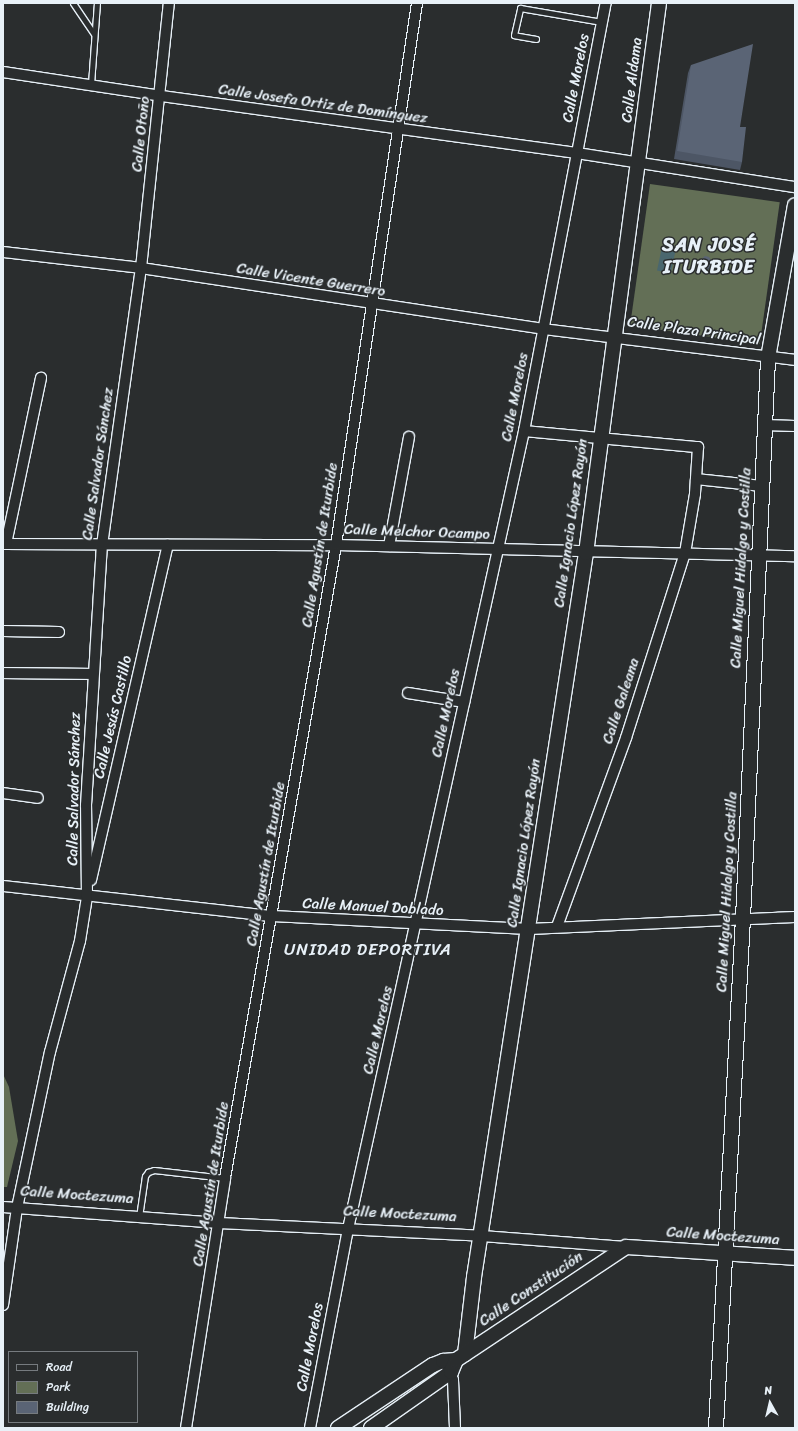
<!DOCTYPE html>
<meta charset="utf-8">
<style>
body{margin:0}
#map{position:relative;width:798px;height:1431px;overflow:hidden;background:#2a2d2e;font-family:Sriracha,sans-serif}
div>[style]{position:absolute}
.green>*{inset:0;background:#636f56;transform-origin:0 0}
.water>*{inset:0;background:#4a676e;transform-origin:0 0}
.roads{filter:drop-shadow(1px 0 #e8f1f8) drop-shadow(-1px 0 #e8f1f8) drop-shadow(0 1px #e8f1f8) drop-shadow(0 -1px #e8f1f8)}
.lane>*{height:5px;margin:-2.5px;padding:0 2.5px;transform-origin:2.5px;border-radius:2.5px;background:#2a2d2e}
.street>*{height:10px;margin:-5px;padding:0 5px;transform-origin:5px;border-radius:5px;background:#2a2d2e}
.secondary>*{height:14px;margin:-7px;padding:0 7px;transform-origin:7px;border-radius:7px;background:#2a2d2e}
.wall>*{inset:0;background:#4d5665}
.shaded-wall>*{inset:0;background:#3f4652}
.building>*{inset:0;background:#5a6475}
span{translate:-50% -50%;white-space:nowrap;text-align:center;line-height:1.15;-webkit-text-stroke:3px #2a2d2e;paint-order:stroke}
.street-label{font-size:15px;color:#e8f1f8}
.quarter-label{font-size:17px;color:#e8f1f8;letter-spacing:1px}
.district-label{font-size:19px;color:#e8f1f8;font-weight:700;letter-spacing:1px}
.frame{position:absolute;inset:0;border:4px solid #e8f1f8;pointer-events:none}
.legend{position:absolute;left:8px;top:1351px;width:130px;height:72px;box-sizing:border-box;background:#2a2d2e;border:1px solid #767b7f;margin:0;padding:5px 7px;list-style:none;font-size:12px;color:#e8f1f8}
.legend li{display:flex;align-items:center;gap:8px;height:20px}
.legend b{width:20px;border:1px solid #767b7f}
.north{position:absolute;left:750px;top:1383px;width:40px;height:40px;-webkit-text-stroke:3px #2a2d2e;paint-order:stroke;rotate:352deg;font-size:11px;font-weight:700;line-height:16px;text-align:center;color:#e8f1f8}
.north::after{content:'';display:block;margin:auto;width:14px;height:18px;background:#e8f1f8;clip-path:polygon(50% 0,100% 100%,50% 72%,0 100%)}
</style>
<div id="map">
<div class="green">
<div style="left:650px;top:184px;width:131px;height:143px;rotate:8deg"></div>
<div style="clip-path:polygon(3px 1074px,9px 1087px,18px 1141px,7px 1187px,3px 1187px)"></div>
</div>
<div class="water">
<div style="left:662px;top:247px;width:14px;height:24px;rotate:12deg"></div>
</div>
<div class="roads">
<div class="lane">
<div style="left:73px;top:3px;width:37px;rotate:56deg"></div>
<div style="left:536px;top:39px;width:22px;rotate:-170deg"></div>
<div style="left:514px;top:35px;width:28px;rotate:-77deg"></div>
<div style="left:520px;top:8px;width:83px;rotate:9.7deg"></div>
<div style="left:91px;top:84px;width:81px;rotate:-85.8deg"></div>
<div style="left:139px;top:1217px;width:41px;rotate:-81.7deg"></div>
<div style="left:145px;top:1176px;width:5px;rotate:-53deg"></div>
<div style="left:148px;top:1172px;width:6px;rotate:-18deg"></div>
<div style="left:154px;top:1170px;width:71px;rotate:6.4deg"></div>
</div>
<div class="street">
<div style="left:3px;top:72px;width:160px;rotate:8.6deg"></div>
<div style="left:161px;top:96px;width:420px;rotate:7.8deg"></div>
<div style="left:577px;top:153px;width:221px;rotate:8.9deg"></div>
<div style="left:3px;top:252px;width:139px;rotate:6.6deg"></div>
<div style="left:141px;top:268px;width:407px;rotate:8.6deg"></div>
<div style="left:543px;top:329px;width:254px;rotate:7deg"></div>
<div style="left:764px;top:425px;width:31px;rotate:2deg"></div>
<div style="left:524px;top:431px;width:175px;rotate:5.3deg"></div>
<div style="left:698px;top:447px;width:47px;rotate:93.7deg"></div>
<div style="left:695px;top:494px;width:60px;rotate:99.6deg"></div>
<div style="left:685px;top:553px;width:194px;rotate:107.7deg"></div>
<div style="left:626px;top:738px;width:201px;rotate:110.1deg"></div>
<div style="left:696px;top:479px;width:66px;rotate:6.1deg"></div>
<div style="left:3px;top:544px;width:333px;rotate:0.2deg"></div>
<div style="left:336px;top:545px;width:459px;rotate:1.4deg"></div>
<div style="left:6px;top:544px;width:170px;rotate:-78.1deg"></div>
<div style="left:389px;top:546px;width:111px;rotate:-79.6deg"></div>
<div style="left:3px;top:631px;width:56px;rotate:1deg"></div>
<div style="left:3px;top:673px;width:89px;rotate:0.6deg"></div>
<div style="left:408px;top:693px;width:57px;rotate:9.1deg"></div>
<div style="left:3px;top:793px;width:35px;rotate:8deg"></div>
<div style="left:91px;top:880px;width:344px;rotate:-77.1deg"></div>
<div style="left:3px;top:886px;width:271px;rotate:6.4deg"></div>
<div style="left:272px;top:916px;width:257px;rotate:2.9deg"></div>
<div style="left:529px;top:929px;width:266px;rotate:-2.6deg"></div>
<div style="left:3px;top:1207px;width:217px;rotate:4.2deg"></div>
<div style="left:219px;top:1223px;width:263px;rotate:2.8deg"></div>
<div style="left:482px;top:1236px;width:144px;rotate:4.4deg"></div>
<div style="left:3px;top:1305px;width:98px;rotate:-81.8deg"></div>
<div style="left:17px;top:1208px;width:159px;rotate:-78.1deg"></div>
<div style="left:50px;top:1052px;width:115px;rotate:-74.9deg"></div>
<div style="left:80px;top:941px;width:45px;rotate:-81deg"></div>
<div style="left:87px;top:897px;width:92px;rotate:-90.6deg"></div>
<div style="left:86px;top:805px;width:260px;rotate:-86.5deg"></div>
<div style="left:102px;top:545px;width:280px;rotate:-82deg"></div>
<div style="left:141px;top:268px;width:266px;rotate:-84deg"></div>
<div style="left:447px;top:1367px;width:14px;rotate:65deg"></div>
<div style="left:453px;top:1380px;width:48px;rotate:87.6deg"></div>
<div style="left:186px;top:1428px;width:253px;rotate:-81.1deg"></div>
<div style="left:225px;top:1178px;width:643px;rotate:-80.05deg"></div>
<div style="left:336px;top:545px;width:548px;rotate:-81.5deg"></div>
<div style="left:310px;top:1428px;width:203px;rotate:-79.2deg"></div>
<div style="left:348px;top:1229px;width:817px;rotate:-77.56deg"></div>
<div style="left:524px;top:431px;width:436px;rotate:-79.2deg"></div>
</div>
<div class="secondary">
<div style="left:465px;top:1354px;width:78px;rotate:-83.3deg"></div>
<div style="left:474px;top:1277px;width:733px;rotate:-81.21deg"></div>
<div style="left:586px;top:553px;width:555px;rotate:-82.44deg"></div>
<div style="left:338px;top:1428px;width:114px;rotate:-33.6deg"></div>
<div style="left:433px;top:1365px;width:11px;rotate:-22deg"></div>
<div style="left:443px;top:1361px;width:13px;rotate:-4deg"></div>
<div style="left:371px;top:1428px;width:98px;rotate:-35deg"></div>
<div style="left:451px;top:1372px;width:13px;rotate:-67deg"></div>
<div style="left:456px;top:1360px;width:204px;rotate:-33.6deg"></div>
<div style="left:626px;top:1247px;width:169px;rotate:3.7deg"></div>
<div style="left:716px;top:1428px;width:511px;rotate:-86.97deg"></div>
<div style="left:743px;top:918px;width:561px;rotate:-87.44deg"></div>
<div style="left:768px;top:358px;width:155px;rotate:-80deg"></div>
</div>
</div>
<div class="wall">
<div style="clip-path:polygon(691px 65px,740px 127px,742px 162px,740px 170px,674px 159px,688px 73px)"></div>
<div style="clip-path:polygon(699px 261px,711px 264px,708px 270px,704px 271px,699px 267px,698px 263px)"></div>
</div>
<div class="shaded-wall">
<div style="clip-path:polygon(712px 262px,708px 270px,704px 271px,705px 269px)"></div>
</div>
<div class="building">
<div style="clip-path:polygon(753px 44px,740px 127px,746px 127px,742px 162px,677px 151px,691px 65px)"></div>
<div style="clip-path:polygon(705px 256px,709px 257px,712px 262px,709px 268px,705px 269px,699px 265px,699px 261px)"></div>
</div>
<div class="street-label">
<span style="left:576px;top:78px;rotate:-79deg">Calle Morelos</span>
<span style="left:632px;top:80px;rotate:-83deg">Calle Aldama</span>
<span style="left:323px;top:104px;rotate:8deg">Calle Josefa Ortiz de Domínguez</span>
<span style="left:141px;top:134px;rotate:-84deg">Calle Otoño</span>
<span style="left:311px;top:280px;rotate:9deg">Calle Vicente Guerrero</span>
<span style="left:694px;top:331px;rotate:8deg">Calle Plaza Principal</span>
<span style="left:515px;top:397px;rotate:-79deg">Calle Morelos</span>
<span style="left:98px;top:464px;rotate:-82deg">Calle Salvador Sánchez</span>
<span style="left:571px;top:523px;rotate:-82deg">Calle Ignacio López Rayón</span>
<span style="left:417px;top:532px;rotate:2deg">Calle Melchor Ocampo</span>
<span style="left:320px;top:545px;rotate:-81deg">Calle Agustín de Iturbide</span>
<span style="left:741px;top:568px;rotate:-87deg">Calle Miguel Hidalgo y Costilla</span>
<span style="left:621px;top:701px;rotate:-72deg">Calle Galeana</span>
<span style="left:446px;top:713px;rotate:-78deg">Calle Morelos</span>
<span style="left:113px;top:717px;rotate:-77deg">Calle Jesús Castillo</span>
<span style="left:74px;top:789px;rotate:-89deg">Calle Salvador Sánchez</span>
<span style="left:524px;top:843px;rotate:-82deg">Calle Ignacio López Rayón</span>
<span style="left:266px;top:864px;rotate:-80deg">Calle Agustín de Iturbide</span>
<span style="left:727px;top:892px;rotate:-87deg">Calle Miguel Hidalgo y Costilla</span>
<span style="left:373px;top:907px;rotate:3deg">Calle Manuel Doblado</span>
<span style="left:378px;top:1030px;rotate:-77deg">Calle Morelos</span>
<span style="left:211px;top:1184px;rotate:-81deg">Calle Agustín de Iturbide</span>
<span style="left:77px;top:1195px;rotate:4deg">Calle Moctezuma</span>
<span style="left:400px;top:1214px;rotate:3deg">Calle Moctezuma</span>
<span style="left:723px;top:1236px;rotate:4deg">Calle Moctezuma</span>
<span style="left:531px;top:1289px;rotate:-34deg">Calle Constitución</span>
<span style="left:310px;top:1347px;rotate:-79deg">Calle Morelos</span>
</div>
<div class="quarter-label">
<span style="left:368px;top:950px">UNIDAD DEPORTIVA</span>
</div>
<div class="district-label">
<span style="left:709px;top:256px">SAN JOSÉ<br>ITURBIDE</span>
</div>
<div class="frame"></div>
<ul class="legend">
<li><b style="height:5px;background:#2a2d2e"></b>Road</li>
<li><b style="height:11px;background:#636f56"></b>Park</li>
<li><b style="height:11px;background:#5a6475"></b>Building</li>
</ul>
<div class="north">N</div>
</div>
